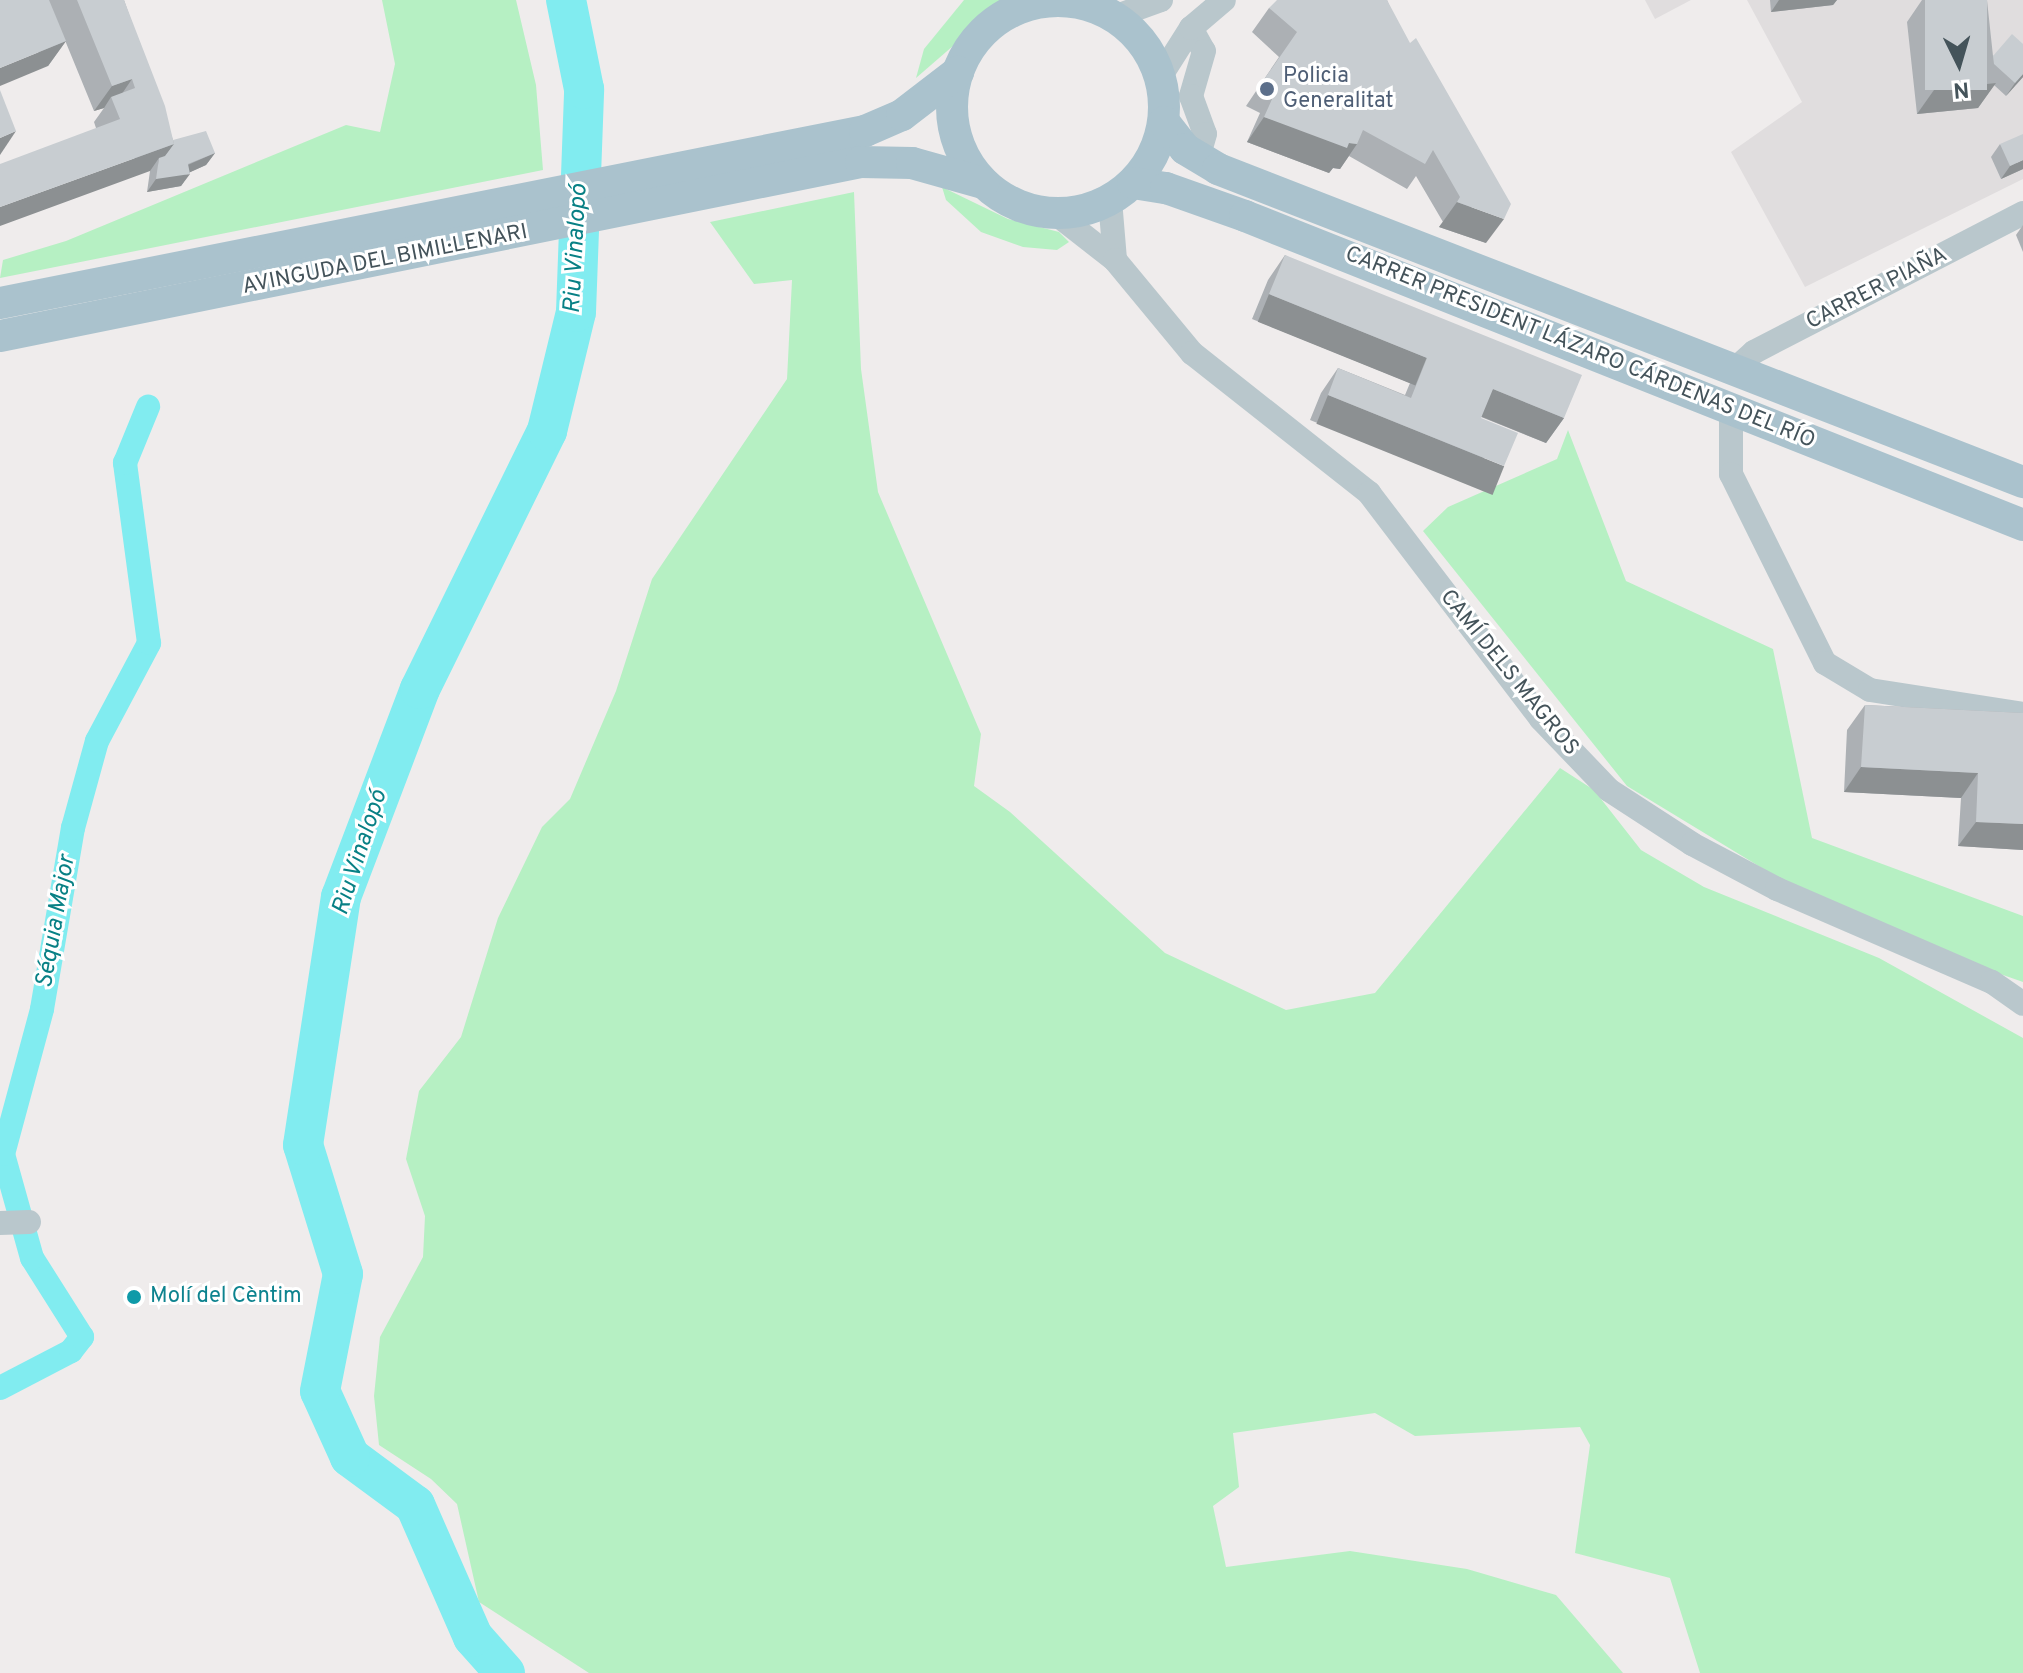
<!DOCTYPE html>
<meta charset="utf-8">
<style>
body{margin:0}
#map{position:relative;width:2023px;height:1673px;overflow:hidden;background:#efecec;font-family:Overpass,sans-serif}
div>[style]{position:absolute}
.education>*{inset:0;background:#e0ddde}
.green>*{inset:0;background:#b6f0c3}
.canal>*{height:24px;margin:-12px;padding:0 12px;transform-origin:12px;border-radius:12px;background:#81ecf0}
.river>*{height:40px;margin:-20px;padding:0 20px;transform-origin:20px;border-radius:20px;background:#81ecf0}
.minor>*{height:24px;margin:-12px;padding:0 12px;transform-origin:12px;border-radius:12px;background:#b9c7cc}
.major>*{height:32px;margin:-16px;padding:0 16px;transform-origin:16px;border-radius:16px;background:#aac2cd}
.major>.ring{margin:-16px;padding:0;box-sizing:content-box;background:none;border:32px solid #aac2cd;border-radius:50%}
.wall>*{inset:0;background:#acb0b4}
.shaded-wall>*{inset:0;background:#8c9092;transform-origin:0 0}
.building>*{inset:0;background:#c8cdd1;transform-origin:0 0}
.dots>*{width:22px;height:22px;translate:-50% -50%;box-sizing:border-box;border:4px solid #fff;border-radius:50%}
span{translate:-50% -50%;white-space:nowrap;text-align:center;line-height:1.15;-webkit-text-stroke:6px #fff;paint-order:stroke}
.service-label{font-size:22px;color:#4e5e75}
.left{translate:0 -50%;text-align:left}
.street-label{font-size:22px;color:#44535a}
.culture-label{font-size:22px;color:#0d838f}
.water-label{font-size:24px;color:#088085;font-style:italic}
.north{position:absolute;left:1919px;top:24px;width:80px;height:80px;-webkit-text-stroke:6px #fff;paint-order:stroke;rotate:175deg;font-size:22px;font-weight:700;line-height:32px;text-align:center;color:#44535a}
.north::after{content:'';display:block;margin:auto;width:28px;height:36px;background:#44535a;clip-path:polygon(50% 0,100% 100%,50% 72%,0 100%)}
</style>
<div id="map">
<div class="education">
<div style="clip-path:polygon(1645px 0,1691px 0,1655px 19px)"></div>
<div style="clip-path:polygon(1747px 0,2023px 0,2023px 179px,1805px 287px,1731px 152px,1802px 102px)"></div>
</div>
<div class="green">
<div style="clip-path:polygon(382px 0,516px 0,536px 85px,543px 170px,0 278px,3px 260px,66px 241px,346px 125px,380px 132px,395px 64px)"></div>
<div style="clip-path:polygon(964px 0,1006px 0,916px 78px,924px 49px)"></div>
<div style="clip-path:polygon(942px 187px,1008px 219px,1059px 232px,1069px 242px,1057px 250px,1023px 247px,981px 232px,946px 200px)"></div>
<div style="clip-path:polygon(854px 192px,861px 369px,878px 492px,981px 734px,974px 786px,1010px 812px,1165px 953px,1286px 1010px,1375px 993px,1560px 768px,1594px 790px,1641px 850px,1704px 887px,1879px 958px,2023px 1038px,2023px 1673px,1700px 1673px,1670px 1578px,1575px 1553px,1590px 1445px,1580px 1427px,1415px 1436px,1375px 1413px,1233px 1433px,1239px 1487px,1213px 1506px,1226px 1567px,1350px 1551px,1467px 1569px,1556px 1595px,1623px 1673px,589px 1673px,479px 1602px,457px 1504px,431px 1479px,379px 1445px,374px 1396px,380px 1337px,423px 1257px,425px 1216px,406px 1159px,419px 1091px,461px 1037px,498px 918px,542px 827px,570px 799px,616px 691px,652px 579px,787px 379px,792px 280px,754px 284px,710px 222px)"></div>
<div style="clip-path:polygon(1568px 430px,1626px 581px,1773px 649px,1812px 838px,2023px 916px,2023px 982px,1849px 921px,1627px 786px,1423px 531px,1448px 507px,1557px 459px)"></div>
</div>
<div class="canal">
<div style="left:0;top:1388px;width:80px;rotate:-27.5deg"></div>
<div style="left:71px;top:1351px;width:18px;rotate:-52deg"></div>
<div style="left:82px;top:1337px;width:93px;rotate:-122.3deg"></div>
<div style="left:32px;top:1258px;width:108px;rotate:-105.6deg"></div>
<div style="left:3px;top:1154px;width:150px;rotate:-74.9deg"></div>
<div style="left:42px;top:1009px;width:184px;rotate:-80.3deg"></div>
<div style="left:73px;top:828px;width:90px;rotate:-74.6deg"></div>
<div style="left:97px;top:741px;width:111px;rotate:-62deg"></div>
<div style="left:149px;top:643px;width:182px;rotate:-97.6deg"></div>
<div style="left:125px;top:463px;width:61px;rotate:-67.7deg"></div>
</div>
<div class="river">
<div style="left:505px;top:1673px;width:48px;rotate:-131.6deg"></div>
<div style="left:473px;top:1637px;width:144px;rotate:-113.7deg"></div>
<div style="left:415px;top:1505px;width:81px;rotate:-143.6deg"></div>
<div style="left:350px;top:1457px;width:72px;rotate:-114.4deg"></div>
<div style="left:320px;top:1391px;width:119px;rotate:-78.9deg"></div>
<div style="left:343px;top:1274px;width:135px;rotate:-107.2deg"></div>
<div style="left:303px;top:1145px;width:251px;rotate:-81.3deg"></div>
<div style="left:341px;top:897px;width:222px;rotate:-69.2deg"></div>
<div style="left:420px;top:689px;width:288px;rotate:-63.8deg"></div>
<div style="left:547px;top:431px;width:122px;rotate:-76.3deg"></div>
<div style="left:576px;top:312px;width:223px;rotate:-87.9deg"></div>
<div style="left:584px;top:89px;width:91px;rotate:-101.4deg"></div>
</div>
<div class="minor">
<div style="left:1114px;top:17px;width:50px;rotate:-19.9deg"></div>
<div style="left:1191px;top:28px;width:26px;rotate:61deg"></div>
<div style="left:1204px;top:51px;width:47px;rotate:106.1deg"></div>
<div style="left:1191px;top:96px;width:40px;rotate:69.8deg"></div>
<div style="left:1205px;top:134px;width:25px;rotate:106deg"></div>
<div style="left:1160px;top:77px;width:58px;rotate:-57.7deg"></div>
<div style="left:1191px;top:28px;width:43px;rotate:-40.3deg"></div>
<div style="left:1110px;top:200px;width:60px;rotate:85.2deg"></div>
<div style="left:1055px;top:213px;width:76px;rotate:38.1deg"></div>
<div style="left:1115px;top:260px;width:121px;rotate:50.4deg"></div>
<div style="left:1192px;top:353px;width:226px;rotate:38.3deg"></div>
<div style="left:1369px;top:493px;width:284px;rotate:52.7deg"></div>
<div style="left:1541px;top:719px;width:98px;rotate:46.2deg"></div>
<div style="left:1609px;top:790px;width:99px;rotate:33deg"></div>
<div style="left:1692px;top:844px;width:96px;rotate:27.9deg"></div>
<div style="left:1777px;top:889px;width:234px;rotate:23.4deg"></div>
<div style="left:1992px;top:982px;width:38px;rotate:35deg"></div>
<div style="left:1734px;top:370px;width:27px;rotate:-42deg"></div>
<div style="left:1754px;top:352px;width:303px;rotate:-27.3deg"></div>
<div style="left:1731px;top:408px;width:66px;rotate:90deg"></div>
<div style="left:1731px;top:474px;width:211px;rotate:63.6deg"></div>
<div style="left:1825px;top:663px;width:52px;rotate:31deg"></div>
<div style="left:1870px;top:690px;width:155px;rotate:8.9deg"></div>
<div style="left:0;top:1223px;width:29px;rotate:-2deg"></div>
</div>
<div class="major">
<div class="ring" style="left:952px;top:1px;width:180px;height:180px"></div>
<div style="left:1164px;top:122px;width:34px;rotate:52deg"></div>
<div style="left:1185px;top:149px;width:39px;rotate:31deg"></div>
<div style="left:1218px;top:169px;width:864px;rotate:21.25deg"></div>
<div style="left:1133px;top:183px;width:33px;rotate:9deg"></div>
<div style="left:1166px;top:188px;width:84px;rotate:19.5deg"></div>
<div style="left:1245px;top:216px;width:837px;rotate:21.66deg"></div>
<div style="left:0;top:303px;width:882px;rotate:-11.25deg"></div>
<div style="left:865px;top:131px;width:40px;rotate:-23.4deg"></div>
<div style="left:902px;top:115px;width:71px;rotate:-37.5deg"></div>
<div style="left:0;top:336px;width:878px;rotate:-11.43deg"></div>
<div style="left:861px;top:162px;width:51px;rotate:1.1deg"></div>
<div style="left:912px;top:163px;width:74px;rotate:15.7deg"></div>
</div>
<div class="wall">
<div style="clip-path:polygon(0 0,124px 0,173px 140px,215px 153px,206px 165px,190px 172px,181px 186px,147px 192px,150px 171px,96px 128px,94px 122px,104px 108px,94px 111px,62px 33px,66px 41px,48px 66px)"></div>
<div style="clip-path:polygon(1387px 0,1486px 243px,1439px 227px,1443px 222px,1416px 176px,1407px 189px,1349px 156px,1340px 169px,1333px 168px,1329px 173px,1247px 142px,1260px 113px,1246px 106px,1279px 57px,1252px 32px,1269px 8px)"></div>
<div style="clip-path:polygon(1770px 0,1837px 0,1833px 5px,1771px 12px)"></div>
<div style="clip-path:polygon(1922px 0,1987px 0,1993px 56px,2023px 44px,2023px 77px,2006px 96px,1994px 85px,1978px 108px,1917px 114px,1907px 22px)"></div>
<div style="clip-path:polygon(2000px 144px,2023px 169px,2001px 179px,1991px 157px)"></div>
<div style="clip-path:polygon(2023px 225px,2023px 252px,2016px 235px)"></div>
<div style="clip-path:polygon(1285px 255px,1564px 418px,1546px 443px,1481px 417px,1486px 491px,1310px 420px,1321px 393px,1338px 368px,1405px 395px,1410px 383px,1252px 319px,1268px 280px)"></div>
<div style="clip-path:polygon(1865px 705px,2023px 713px,2023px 850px,1958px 846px,1961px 798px,1844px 792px,1847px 730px)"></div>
</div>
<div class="shaded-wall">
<div style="clip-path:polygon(1779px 0,1837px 0,1833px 5px,1771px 12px)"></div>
<div style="clip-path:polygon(66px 41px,48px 66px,0 86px,0 68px)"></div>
<div style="clip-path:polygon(2023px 74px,2023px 77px,2006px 96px,2015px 83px)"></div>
<div style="clip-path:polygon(132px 79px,115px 104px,111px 97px,104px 108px,94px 111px,112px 86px)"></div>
<div style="clip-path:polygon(1996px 83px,1978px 108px,1917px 114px,1934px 90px)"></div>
<div style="clip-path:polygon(1264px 117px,1349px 143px,1357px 144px,1340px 169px,1333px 168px,1329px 173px,1247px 142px)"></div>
<div style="clip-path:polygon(16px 131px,0 155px,0 138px)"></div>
<div style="clip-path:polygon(174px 144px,158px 167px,159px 158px,150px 171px,0 226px,0 207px)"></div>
<div style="clip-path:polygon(215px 153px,206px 165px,184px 175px,190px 174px,181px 186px,147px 192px,156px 179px)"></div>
<div style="clip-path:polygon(2023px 160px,2023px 169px,2001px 179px,2010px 166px)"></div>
<div style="clip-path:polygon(1457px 202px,1504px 219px,1486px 243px,1439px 227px)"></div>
<div style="left:1269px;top:294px;width:170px;height:30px;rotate:22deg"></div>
<div style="clip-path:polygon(1493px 389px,1564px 418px,1546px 443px,1475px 414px)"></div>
<div style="left:1328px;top:395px;width:190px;height:31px;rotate:22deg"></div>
<div style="clip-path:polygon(1861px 767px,1978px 773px,1961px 798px,1844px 792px)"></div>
<div style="clip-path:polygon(1976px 822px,2023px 824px,2023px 850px,1958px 846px)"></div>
</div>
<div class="building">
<div style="clip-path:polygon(0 0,49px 0,66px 41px,0 68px)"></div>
<div style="clip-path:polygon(77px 0,124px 0,165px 106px,174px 144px,0 207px,0 164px,120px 119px,111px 97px,135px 88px,132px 79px,112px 86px)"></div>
<div style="clip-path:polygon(1277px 0,1387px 0,1410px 43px,1416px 38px,1511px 204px,1504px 219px,1457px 202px,1460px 197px,1433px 150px,1425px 164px,1363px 130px,1357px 144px,1349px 143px,1347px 148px,1264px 117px,1277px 88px,1263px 81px,1297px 32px,1269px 8px)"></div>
<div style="left:1925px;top:0;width:62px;height:90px"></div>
<div style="clip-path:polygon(2012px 34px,2023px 44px,2023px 74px,2015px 83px,1994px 64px,1993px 56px)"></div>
<div style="clip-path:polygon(0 90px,16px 131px,0 138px)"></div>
<div style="clip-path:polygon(206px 131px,215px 153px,188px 164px,190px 174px,156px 179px,159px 158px,165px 156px,174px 144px,173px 140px)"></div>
<div style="clip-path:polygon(2023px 134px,2023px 160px,2010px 166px,2000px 144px)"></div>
<div style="clip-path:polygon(1285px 255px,1582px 375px,1564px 418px,1493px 389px,1481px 418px,1518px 433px,1504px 466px,1328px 395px,1338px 368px,1411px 398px,1427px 358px,1269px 294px)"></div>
<div style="clip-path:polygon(1865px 705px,2023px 713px,2023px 824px,1976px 822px,1978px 773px,1861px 767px)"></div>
</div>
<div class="dots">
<div style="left:1267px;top:89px;background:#5c6f8a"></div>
<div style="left:134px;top:1297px;background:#0f9aa8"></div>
</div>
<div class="service-label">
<span class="left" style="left:1283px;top:89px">Policia<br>Generalitat</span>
</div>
<div class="street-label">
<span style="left:385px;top:260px;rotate:-11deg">AVINGUDA DEL BIMIL·LENARI</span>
<span style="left:1877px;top:289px;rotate:-27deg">CARRER PIAÑA</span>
<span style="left:1580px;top:348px;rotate:22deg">CARRER PRESIDENT LÁZARO CÁRDENAS DEL RÍO</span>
<span style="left:1509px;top:673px;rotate:51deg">CAMÍ DELS MAGROS</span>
</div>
<div class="culture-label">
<span class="left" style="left:150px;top:1297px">Molí del Cèntim</span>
</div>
<div class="water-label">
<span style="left:577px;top:249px;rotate:-87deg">Riu Vinalopó</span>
<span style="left:361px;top:853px;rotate:-72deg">Riu Vinalopó</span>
<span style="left:57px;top:922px;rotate:-80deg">Séquia Major</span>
</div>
<div class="north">N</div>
</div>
